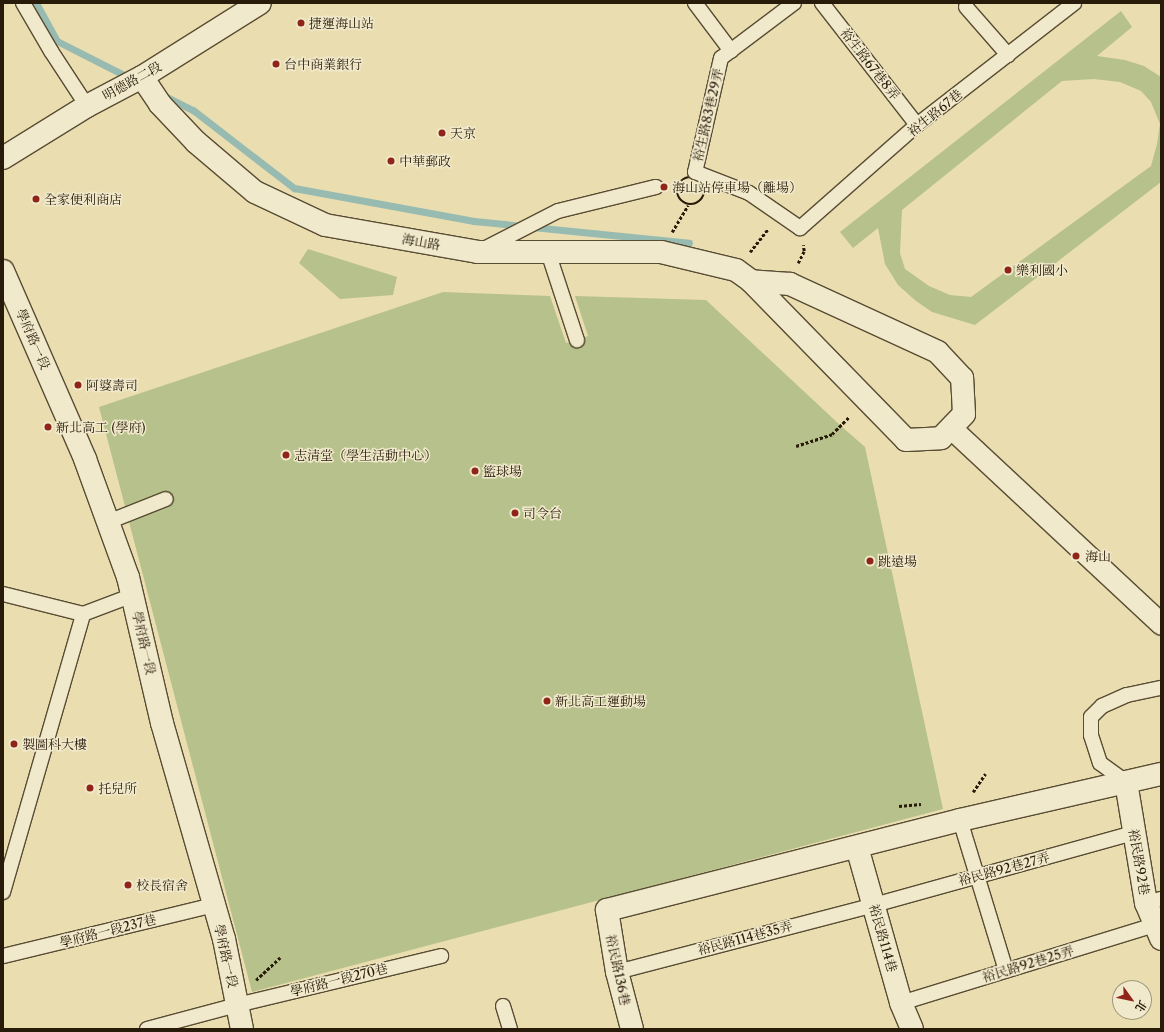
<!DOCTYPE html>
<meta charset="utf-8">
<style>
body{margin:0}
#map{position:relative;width:1164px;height:1032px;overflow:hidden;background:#eaddb0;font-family:"Libre Caslon Text","Noto Serif TC",serif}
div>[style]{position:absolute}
.green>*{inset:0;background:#b7c18b}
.stream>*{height:7px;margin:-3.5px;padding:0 3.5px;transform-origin:3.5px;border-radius:3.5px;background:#98bbb1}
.path>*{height:2.5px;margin-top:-1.25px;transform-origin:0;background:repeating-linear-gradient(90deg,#281b09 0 3px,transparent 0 5px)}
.path>.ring{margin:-1.25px;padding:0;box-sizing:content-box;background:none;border:2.5px solid #281b09;border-radius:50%}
.roads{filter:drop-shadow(1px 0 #584c33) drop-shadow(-1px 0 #584c33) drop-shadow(0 1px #584c33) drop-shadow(0 -1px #584c33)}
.service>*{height:14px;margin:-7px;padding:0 7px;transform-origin:7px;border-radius:7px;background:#f1e9cc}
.pedestrian>*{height:21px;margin:-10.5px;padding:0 10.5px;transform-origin:10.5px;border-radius:10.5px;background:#f1e9cc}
.minor>*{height:22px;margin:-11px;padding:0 11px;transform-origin:11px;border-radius:11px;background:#f1e9cc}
.tertiary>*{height:22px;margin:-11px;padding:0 11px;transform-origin:11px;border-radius:11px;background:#f1e9cc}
.dots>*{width:11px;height:11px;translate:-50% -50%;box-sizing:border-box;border:2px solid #f1e9cc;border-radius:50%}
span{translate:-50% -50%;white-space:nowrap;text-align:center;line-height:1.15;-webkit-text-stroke:3px #f1e9cc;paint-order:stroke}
.poi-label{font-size:13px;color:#281b09}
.left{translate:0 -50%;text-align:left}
.street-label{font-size:13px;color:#281b09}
.frame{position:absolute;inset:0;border:4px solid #281b09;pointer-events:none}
.north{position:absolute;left:1112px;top:980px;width:40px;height:40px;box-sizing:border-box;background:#f1e9cc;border:1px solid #a1977e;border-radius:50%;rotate:123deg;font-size:11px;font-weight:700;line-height:16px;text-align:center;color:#281b09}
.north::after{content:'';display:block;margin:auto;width:14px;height:18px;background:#8f2418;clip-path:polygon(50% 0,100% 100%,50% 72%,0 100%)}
</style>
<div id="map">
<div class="green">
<div style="clip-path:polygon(evenodd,1121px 11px,1132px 27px,1097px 56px,1125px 60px,1144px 66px,1161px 77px,1161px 182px,975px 325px,932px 312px,916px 301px,898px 285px,885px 264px,878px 228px,853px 248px,840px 232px,1121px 11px,1094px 79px,1120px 82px,1141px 91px,1151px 102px,1160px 124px,1157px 144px,1151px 166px,971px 297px,950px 295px,929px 286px,905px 269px,900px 253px,902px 210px,1062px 81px,1094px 79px)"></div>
<div style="clip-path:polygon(308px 249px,397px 277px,393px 295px,340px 299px,299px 263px)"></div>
<div style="clip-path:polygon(443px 292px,550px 296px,566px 343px,588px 336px,575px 296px,706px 300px,841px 426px,865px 447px,943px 809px,252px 992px,99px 407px)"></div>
</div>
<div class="stream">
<div style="left:36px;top:3px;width:43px;rotate:61.1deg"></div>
<div style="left:57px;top:41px;width:82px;rotate:26.9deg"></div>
<div style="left:161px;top:94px;width:36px;rotate:27deg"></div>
<div style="left:193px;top:110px;width:128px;rotate:37.7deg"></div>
<div style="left:294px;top:188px;width:183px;rotate:10.4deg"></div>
<div style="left:474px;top:221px;width:216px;rotate:5.8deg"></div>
</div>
<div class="path">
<div class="ring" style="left:677px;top:177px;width:25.5px;height:25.5px"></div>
<div style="left:672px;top:232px;width:31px;rotate:-59deg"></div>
<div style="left:750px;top:252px;width:29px;rotate:-52deg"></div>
<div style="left:798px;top:263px;width:13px;rotate:-63deg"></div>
<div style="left:804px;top:251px;width:6px;rotate:-99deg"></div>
<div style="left:796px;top:446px;width:38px;rotate:-18deg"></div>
<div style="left:832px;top:434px;width:25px;rotate:-45deg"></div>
<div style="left:973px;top:792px;width:22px;rotate:-56deg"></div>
<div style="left:899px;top:806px;width:22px;rotate:-5deg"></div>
<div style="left:256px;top:980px;width:33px;rotate:-43deg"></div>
</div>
<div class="roads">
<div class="service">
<div style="left:23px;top:3px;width:56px;rotate:59.7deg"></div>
<div style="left:51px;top:51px;width:66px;rotate:56.8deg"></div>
<div style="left:695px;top:3px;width:60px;rotate:53.1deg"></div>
<div style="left:794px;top:3px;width:91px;rotate:143deg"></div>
<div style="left:721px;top:58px;width:117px;rotate:102.8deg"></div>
<div style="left:695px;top:172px;width:58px;rotate:21.3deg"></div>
<div style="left:749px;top:193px;width:62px;rotate:34.5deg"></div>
<div style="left:800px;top:228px;width:156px;rotate:-41.4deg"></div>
<div style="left:917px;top:125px;width:199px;rotate:-37.8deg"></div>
<div style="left:822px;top:3px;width:155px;rotate:52.1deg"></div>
<div style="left:966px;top:7px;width:64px;rotate:48.8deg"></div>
<div style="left:482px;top:250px;width:85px;rotate:-27.2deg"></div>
<div style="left:558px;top:211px;width:101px;rotate:-13.8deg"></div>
<div style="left:548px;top:252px;width:93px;rotate:71.8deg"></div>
<div style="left:108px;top:522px;width:62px;rotate:-21.6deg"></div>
<div style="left:3px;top:594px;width:82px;rotate:14deg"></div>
<div style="left:83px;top:614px;width:53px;rotate:-20.8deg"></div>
<div style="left:1126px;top:782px;width:32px;rotate:-144deg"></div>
<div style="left:1100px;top:763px;width:29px;rotate:-108deg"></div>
<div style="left:1091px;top:735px;width:18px;rotate:-90deg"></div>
<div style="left:1091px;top:717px;width:16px;rotate:-45deg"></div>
<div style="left:1102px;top:706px;width:27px;rotate:-24deg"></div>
<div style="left:1127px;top:695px;width:35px;rotate:-12deg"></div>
<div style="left:960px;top:820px;width:157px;rotate:73deg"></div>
<div style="left:3px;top:892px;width:289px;rotate:-73.9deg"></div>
<div style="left:1146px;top:903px;width:16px;rotate:-15deg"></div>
<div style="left:3px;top:956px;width:217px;rotate:-13.6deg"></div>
<div style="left:617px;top:972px;width:266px;rotate:-14.6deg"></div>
<div style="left:874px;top:905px;width:269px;rotate:-15.5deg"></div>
<div style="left:901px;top:1003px;width:266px;rotate:-17.1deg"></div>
<div style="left:503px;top:1006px;width:24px;rotate:73deg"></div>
<div style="left:147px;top:1029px;width:93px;rotate:-14.9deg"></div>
<div style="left:237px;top:1005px;width:210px;rotate:-13.5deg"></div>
</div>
<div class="pedestrian">
<div style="left:951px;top:428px;width:287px;rotate:43deg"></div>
</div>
<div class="minor">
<div style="left:142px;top:77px;width:32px;rotate:56deg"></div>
<div style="left:160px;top:104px;width:52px;rotate:46.5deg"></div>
<div style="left:196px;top:142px;width:77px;rotate:40.3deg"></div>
<div style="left:255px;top:192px;width:77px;rotate:25.2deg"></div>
<div style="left:325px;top:225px;width:155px;rotate:10deg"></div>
<div style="left:478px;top:252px;width:183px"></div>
<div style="left:661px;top:252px;width:77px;rotate:13.5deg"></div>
<div style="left:736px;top:270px;width:19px;rotate:36deg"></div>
<div style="left:751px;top:281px;width:222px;rotate:45.7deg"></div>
<div style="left:906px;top:440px;width:35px;rotate:-3deg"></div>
<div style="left:941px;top:438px;width:33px;rotate:-46deg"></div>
<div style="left:964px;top:414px;width:36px;rotate:-93deg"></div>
<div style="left:962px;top:378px;width:35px;rotate:-133deg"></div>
<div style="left:938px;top:352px;width:163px;rotate:-155.3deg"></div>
<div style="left:790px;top:284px;width:39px;rotate:-176deg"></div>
<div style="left:1126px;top:782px;width:123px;rotate:80.6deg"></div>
<div style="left:1146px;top:903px;width:39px;rotate:67deg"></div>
<div style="left:857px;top:847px;width:162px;rotate:74.2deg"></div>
<div style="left:901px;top:1003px;width:28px;rotate:67deg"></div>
<div style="left:632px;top:1029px;width:59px;rotate:-104.7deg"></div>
<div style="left:617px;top:972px;width:63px;rotate:-99.2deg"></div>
<div style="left:607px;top:910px;width:364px;rotate:-14.3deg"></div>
<div style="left:960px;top:820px;width:206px;rotate:-12.9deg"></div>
</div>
<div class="tertiary">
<div style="left:3px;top:158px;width:99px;rotate:-31.8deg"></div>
<div style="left:87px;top:106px;width:62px;rotate:-27.8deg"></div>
<div style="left:142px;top:77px;width:139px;rotate:-32.1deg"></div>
<div style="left:3px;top:271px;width:205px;rotate:66.4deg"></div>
<div style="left:85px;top:459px;width:126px;rotate:70deg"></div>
<div style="left:128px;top:577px;width:150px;rotate:76.9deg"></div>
<div style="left:162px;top:723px;width:225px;rotate:74deg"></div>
<div style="left:224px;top:939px;width:92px;rotate:78.7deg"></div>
</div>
</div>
<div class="dots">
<div style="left:301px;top:23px;background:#8f2418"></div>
<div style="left:276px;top:64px;background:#8f2418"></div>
<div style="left:442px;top:133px;background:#8f2418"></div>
<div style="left:391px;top:161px;background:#8f2418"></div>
<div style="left:664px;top:187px;background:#8f2418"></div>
<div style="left:36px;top:199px;background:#8f2418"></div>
<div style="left:1008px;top:270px;background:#8f2418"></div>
<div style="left:78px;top:385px;background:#8f2418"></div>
<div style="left:48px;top:427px;background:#8f2418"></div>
<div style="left:286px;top:455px;background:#8f2418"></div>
<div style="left:475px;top:471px;background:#8f2418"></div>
<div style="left:515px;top:513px;background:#8f2418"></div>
<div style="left:1076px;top:556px;background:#8f2418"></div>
<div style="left:870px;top:561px;background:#8f2418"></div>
<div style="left:547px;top:701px;background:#8f2418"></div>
<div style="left:14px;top:744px;background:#8f2418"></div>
<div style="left:90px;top:788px;background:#8f2418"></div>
<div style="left:128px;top:885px;background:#8f2418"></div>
</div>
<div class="poi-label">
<span class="left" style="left:309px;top:23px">捷運海山站</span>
<span class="left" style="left:284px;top:64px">台中商業銀行</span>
<span class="left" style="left:450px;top:133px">天京</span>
<span class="left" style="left:399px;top:161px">中華郵政</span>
<span class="left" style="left:672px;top:187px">海山站停車場（離場）</span>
<span class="left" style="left:44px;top:199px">全家便利商店</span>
<span class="left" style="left:1016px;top:270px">樂利國小</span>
<span class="left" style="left:86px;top:385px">阿婆壽司</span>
<span class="left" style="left:56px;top:427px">新北高工 (學府)</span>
<span class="left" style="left:294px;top:455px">志清堂（學生活動中心）</span>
<span class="left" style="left:483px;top:471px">籃球場</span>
<span class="left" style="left:523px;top:513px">司令台</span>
<span class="left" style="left:1085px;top:556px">海山</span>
<span class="left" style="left:878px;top:561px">跳遠場</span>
<span class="left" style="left:555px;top:701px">新北高工運動場</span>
<span class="left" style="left:22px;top:744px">製圖科大樓</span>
<span class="left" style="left:98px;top:788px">托兒所</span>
<span class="left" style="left:136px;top:885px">校長宿舍</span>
</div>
<div class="street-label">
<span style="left:870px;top:64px;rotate:52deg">裕生路67巷8弄</span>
<span style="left:132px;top:81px;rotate:-29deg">明德路二段</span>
<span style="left:935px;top:113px;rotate:-39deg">裕生路67巷</span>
<span style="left:708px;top:115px;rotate:-77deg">裕生路83巷29弄</span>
<span style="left:421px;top:242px;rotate:10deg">海山路</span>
<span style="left:33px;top:339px;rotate:66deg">學府路一段</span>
<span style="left:144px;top:643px;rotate:77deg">學府路一段</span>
<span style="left:1139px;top:862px;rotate:80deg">裕民路92巷</span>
<span style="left:1004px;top:869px;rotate:-15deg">裕民路92巷27弄</span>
<span style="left:108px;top:931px;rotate:-14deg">學府路一段237巷</span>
<span style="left:745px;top:938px;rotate:-15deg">裕民路114巷35弄</span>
<span style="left:883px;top:938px;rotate:74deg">裕民路114巷</span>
<span style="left:226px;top:956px;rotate:77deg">學府路一段</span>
<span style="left:1028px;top:964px;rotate:-17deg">裕民路92巷25弄</span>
<span style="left:618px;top:970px;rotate:78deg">裕民路136巷</span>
<span style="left:339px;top:980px;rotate:-14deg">學府路一段270巷</span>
</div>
<div class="frame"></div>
<div class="north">北</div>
</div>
